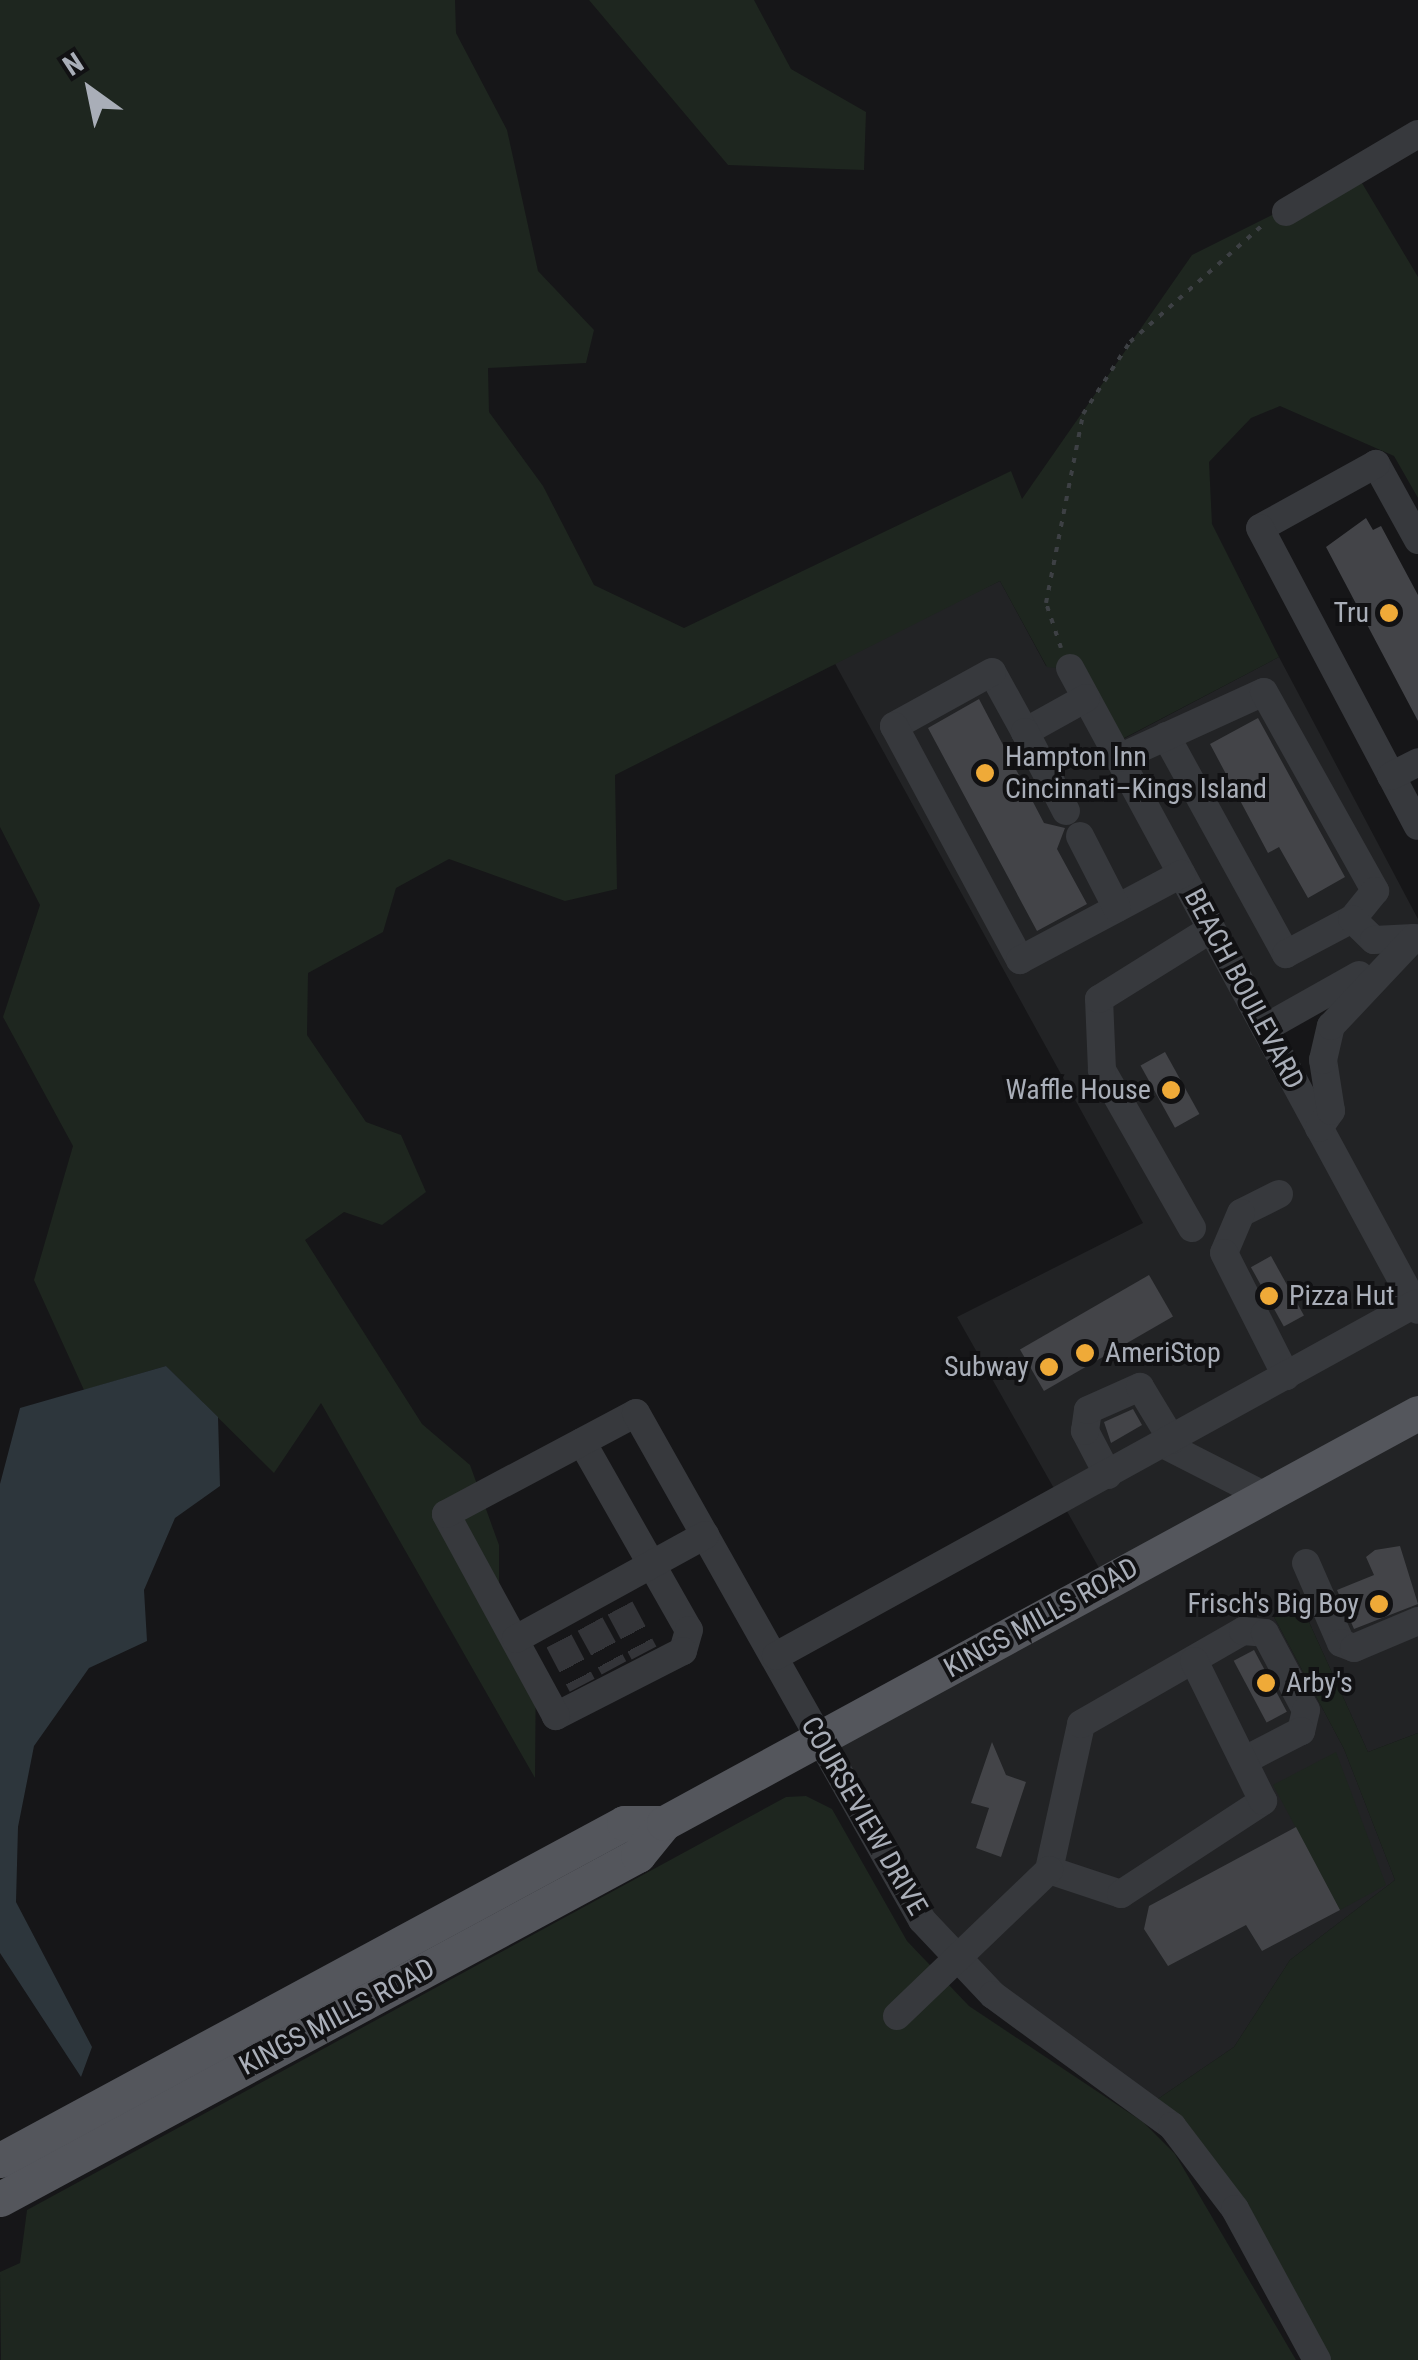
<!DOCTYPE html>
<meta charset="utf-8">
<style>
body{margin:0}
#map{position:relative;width:1418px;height:2360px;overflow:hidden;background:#161618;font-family:"Roboto Condensed",sans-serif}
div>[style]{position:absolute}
.built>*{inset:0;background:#222325}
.green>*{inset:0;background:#1e261f}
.water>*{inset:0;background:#2d363c}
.building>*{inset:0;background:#434448;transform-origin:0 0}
.minor-tunnel>*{height:28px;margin-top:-14px;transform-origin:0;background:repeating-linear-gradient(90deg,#333438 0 28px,transparent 0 42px)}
.path>*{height:4px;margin-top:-2px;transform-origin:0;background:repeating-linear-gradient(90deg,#3d4044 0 5px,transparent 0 13px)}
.minor>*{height:28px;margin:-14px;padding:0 14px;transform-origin:14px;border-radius:14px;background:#37393d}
.major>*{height:35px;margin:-17.5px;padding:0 17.5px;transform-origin:17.5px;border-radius:17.5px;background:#54565c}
.dots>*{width:28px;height:28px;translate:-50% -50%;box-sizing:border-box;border:5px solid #111113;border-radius:50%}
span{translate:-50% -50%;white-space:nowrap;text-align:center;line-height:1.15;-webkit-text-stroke:8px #111113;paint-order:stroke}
.poi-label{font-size:28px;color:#a9aeb8}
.right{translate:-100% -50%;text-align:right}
.left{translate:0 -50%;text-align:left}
.street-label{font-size:28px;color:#a9aeb8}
.north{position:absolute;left:40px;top:40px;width:100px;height:100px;-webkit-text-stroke:8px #111113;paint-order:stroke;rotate:327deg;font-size:28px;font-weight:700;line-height:40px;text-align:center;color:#a9aeb8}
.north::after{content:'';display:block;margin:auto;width:35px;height:45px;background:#a9aeb8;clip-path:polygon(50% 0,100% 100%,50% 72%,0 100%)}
</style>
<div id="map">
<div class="built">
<div style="clip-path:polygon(evenodd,1000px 581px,1046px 666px,1070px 668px,1112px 745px,1279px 657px,1418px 919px,1418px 1733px,1368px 1752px,1299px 1600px,1273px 1615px,1344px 1749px,1395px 1880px,1290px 1960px,1234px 2047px,1149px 2105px,955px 1959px,820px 1738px,1107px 1582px,957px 1317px,1143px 1223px,833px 660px,1000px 581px,1351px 995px,1323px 1060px,1319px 1127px,1266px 1028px,1351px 995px)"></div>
</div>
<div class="green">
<div style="clip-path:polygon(0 0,455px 0,456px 33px,507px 130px,538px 271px,594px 330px,586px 363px,488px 368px,489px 412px,543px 486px,594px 585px,684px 628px,1011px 471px,1022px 499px,1192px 255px,1356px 173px,1418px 277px,1418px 498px,1394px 456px,1280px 406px,1251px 418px,1209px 462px,1212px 524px,1279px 657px,1111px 745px,1070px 669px,1047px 667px,1000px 581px,615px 775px,617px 889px,565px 901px,449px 859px,396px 888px,383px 932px,308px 973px,307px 1035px,366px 1122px,401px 1135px,426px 1192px,382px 1225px,344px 1212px,305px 1240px,422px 1424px,470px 1465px,499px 1545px,499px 1595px,536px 1659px,535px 1778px,321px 1403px,274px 1473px,166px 1366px,84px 1390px,34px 1280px,73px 1146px,3px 1017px,40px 905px,0 827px)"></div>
<div style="clip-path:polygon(589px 0,754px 0,791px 69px,866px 112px,864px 170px,728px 165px)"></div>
<div style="clip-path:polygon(1299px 1600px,1368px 1752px,1418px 1733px,1418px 2360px,1317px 2360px,1265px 2262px,1149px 2105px,1234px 2047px,1290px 1960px,1395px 1880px,1344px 1749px,1273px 1615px)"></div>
<div style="clip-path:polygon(1336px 1752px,1386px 1885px,1340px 1910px,1273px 1785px)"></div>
<div style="clip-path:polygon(806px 1796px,832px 1809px,907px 1941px,969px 2006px,1143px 2122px,1175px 2154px,1296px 2360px,1px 2360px,0 2272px,20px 2263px,27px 2210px,786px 1797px)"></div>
</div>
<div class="water">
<div style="clip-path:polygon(166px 1366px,218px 1417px,220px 1486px,175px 1518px,144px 1590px,147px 1641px,89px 1668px,34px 1746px,18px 1827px,16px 1902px,92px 2047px,81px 2077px,0 1953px,0 1484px,20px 1408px)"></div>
</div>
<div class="building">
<div style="clip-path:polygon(1366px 518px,1373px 530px,1381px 526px,1418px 595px,1418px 721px,1326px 547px)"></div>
<div style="clip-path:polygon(979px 699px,1044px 823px,1065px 828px,1057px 849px,1087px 904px,1037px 931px,928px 728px)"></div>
<div style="clip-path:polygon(1258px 718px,1345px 877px,1308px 898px,1279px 847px,1268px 853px,1210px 744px)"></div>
<div style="left:1165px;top:1052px;width:71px;height:28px;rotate:61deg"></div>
<div style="left:1271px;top:1256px;width:68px;height:23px;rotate:61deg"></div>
<div style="left:1149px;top:1275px;width:48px;height:149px;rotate:60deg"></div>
<div style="clip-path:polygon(1133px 1409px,1142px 1425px,1111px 1443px,1104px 1422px)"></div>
<div style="clip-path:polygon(1400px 1546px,1418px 1604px,1354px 1629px,1337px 1590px,1374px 1575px,1366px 1557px,1375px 1550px)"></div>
<div style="left:1254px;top:1650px;width:70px;height:23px;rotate:62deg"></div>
<div style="clip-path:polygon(992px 1742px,1006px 1775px,1026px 1782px,1001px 1857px,976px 1848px,989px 1808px,971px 1803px)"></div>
<div style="clip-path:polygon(1296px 1827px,1340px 1910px,1262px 1951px,1246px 1925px,1168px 1966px,1144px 1929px,1149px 1906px)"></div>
</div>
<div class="minor-tunnel">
<div style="left:620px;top:1608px;width:51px;rotate:61.9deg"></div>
<div style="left:590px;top:1624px;width:50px;rotate:61.4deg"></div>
<div style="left:559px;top:1641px;width:50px;rotate:62.4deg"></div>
</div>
<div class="path">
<div style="left:1061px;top:648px;width:47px;rotate:-108.4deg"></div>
<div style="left:1046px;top:603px;width:193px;rotate:-78.9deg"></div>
<div style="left:1083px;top:414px;width:86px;rotate:-56.9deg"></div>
<div style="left:1130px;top:342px;width:179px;rotate:-41.4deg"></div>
</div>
<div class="minor">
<div style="left:1286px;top:212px;width:153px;rotate:-30.6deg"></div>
<div style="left:1418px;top:540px;width:87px;rotate:-118.9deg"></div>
<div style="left:1376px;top:464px;width:132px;rotate:151.1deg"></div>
<div style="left:1260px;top:528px;width:337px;rotate:62.1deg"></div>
<div style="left:1070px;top:668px;width:730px;rotate:61.54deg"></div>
<div style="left:1086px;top:698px;width:70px;rotate:150.9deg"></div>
<div style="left:1025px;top:732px;width:68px;rotate:-118.8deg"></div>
<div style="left:992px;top:672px;width:112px;rotate:151.1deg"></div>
<div style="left:894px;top:726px;width:266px;rotate:61.7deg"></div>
<div style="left:1020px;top:960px;width:183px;rotate:-28.1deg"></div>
<div style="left:1025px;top:732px;width:89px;rotate:62.6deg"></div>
<div style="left:1166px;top:736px;width:249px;rotate:61.2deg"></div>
<div style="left:1286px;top:954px;width:75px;rotate:-27.9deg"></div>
<div style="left:1119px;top:758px;width:159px;rotate:-24.5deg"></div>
<div style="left:1264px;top:692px;width:228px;rotate:60.8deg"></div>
<div style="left:1375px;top:891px;width:36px;rotate:129deg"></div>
<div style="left:1352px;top:919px;width:30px;rotate:44deg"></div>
<div style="left:1374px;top:940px;width:40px;rotate:-2.9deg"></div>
<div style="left:1391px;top:776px;width:30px;rotate:-27deg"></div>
<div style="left:1080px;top:836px;width:81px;rotate:62.8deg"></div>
<div style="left:1265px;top:1028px;width:108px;rotate:-29.4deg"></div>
<div style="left:1319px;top:1128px;width:21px;rotate:-55deg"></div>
<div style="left:1331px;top:1111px;width:52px;rotate:-98.9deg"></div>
<div style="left:1323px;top:1060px;width:35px;rotate:-77deg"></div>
<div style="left:1331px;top:1026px;width:121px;rotate:-46.7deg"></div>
<div style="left:1279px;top:1194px;width:42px;rotate:153.4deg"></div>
<div style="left:1241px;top:1213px;width:43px;rotate:113deg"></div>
<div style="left:1224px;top:1253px;width:138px;rotate:63.2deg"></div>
<div style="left:1192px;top:1228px;width:182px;rotate:-119.7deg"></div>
<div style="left:1102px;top:1070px;width:71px;rotate:-92.4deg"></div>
<div style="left:1099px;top:999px;width:132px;rotate:-32deg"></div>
<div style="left:582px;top:1442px;width:216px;rotate:60.4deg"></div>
<div style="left:689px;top:1630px;width:22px;rotate:106deg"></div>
<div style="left:683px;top:1651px;width:143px;rotate:152.9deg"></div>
<div style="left:556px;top:1716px;width:230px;rotate:-118.6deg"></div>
<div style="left:446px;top:1514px;width:215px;rotate:-28deg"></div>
<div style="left:636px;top:1413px;width:582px;rotate:60.57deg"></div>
<div style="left:922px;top:1920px;width:103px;rotate:46.6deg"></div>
<div style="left:993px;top:1995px;width:222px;rotate:36.2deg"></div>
<div style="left:1172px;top:2126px;width:104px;rotate:52.8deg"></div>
<div style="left:1235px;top:2209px;width:172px;rotate:61.5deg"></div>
<div style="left:1163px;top:1444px;width:114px;rotate:27deg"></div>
<div style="left:1108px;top:1475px;width:50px;rotate:-117.6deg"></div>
<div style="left:1085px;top:1431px;width:21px;rotate:-82deg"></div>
<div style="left:1088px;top:1410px;width:57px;rotate:-23.9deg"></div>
<div style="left:1140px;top:1387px;width:62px;rotate:58.9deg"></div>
<div style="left:1306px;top:1563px;width:87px;rotate:66.4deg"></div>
<div style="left:1341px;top:1643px;width:14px;rotate:21deg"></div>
<div style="left:1354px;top:1648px;width:69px;rotate:-22.9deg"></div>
<div style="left:516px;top:1639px;width:216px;rotate:-28.8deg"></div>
<div style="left:776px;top:1656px;width:730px;rotate:-28.85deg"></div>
<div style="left:1049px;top:1870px;width:149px;rotate:-77.6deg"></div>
<div style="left:1081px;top:1724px;width:187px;rotate:-29.9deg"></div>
<div style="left:1243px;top:1631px;width:22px;rotate:5deg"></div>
<div style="left:1265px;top:1633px;width:87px;rotate:62deg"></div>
<div style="left:1306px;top:1710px;width:22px;rotate:103deg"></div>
<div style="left:1301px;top:1731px;width:63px;rotate:152.6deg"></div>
<div style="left:1049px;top:1870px;width:76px;rotate:18.4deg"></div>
<div style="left:1121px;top:1894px;width:170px;rotate:-33.2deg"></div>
<div style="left:1263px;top:1801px;width:156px;rotate:-116.2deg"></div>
<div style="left:897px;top:2016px;width:211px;rotate:-43.8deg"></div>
</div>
<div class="major">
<div style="left:0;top:2160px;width:709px;rotate:-28.37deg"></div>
<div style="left:624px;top:1823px;width:40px"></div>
<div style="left:0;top:2199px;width:725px;rotate:-28.33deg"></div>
<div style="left:638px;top:1855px;width:41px;rotate:-50.9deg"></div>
<div style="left:664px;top:1823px;width:858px;rotate:-28.54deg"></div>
</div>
<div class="dots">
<div style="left:1389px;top:613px;background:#efaa38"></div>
<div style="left:985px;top:773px;background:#efaa38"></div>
<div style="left:1171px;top:1090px;background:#efaa38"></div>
<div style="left:1269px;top:1296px;background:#efaa38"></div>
<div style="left:1085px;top:1353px;background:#efaa38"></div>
<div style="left:1049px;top:1367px;background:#efaa38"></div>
<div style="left:1379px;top:1604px;background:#efaa38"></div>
<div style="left:1266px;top:1683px;background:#efaa38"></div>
</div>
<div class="poi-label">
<span class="right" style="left:1369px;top:613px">Tru</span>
<span class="left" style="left:1005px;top:773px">Hampton Inn<br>Cincinnati–Kings Island</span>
<span class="right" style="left:1151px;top:1090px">Waffle House</span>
<span class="left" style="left:1289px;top:1296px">Pizza Hut</span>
<span class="left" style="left:1105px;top:1353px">AmeriStop</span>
<span class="right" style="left:1029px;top:1367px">Subway</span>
<span class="right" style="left:1359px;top:1604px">Frisch's Big Boy</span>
<span class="left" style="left:1286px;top:1683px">Arby's</span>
</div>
<div class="street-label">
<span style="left:1244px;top:989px;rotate:62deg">BEACH BOULEVARD</span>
<span style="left:1041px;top:1618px;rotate:-29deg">KINGS MILLS ROAD</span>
<span style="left:864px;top:1816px;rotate:60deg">COURSEVIEW DRIVE</span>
<span style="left:337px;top:2017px;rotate:-28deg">KINGS MILLS ROAD</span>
</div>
<div class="north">N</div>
</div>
